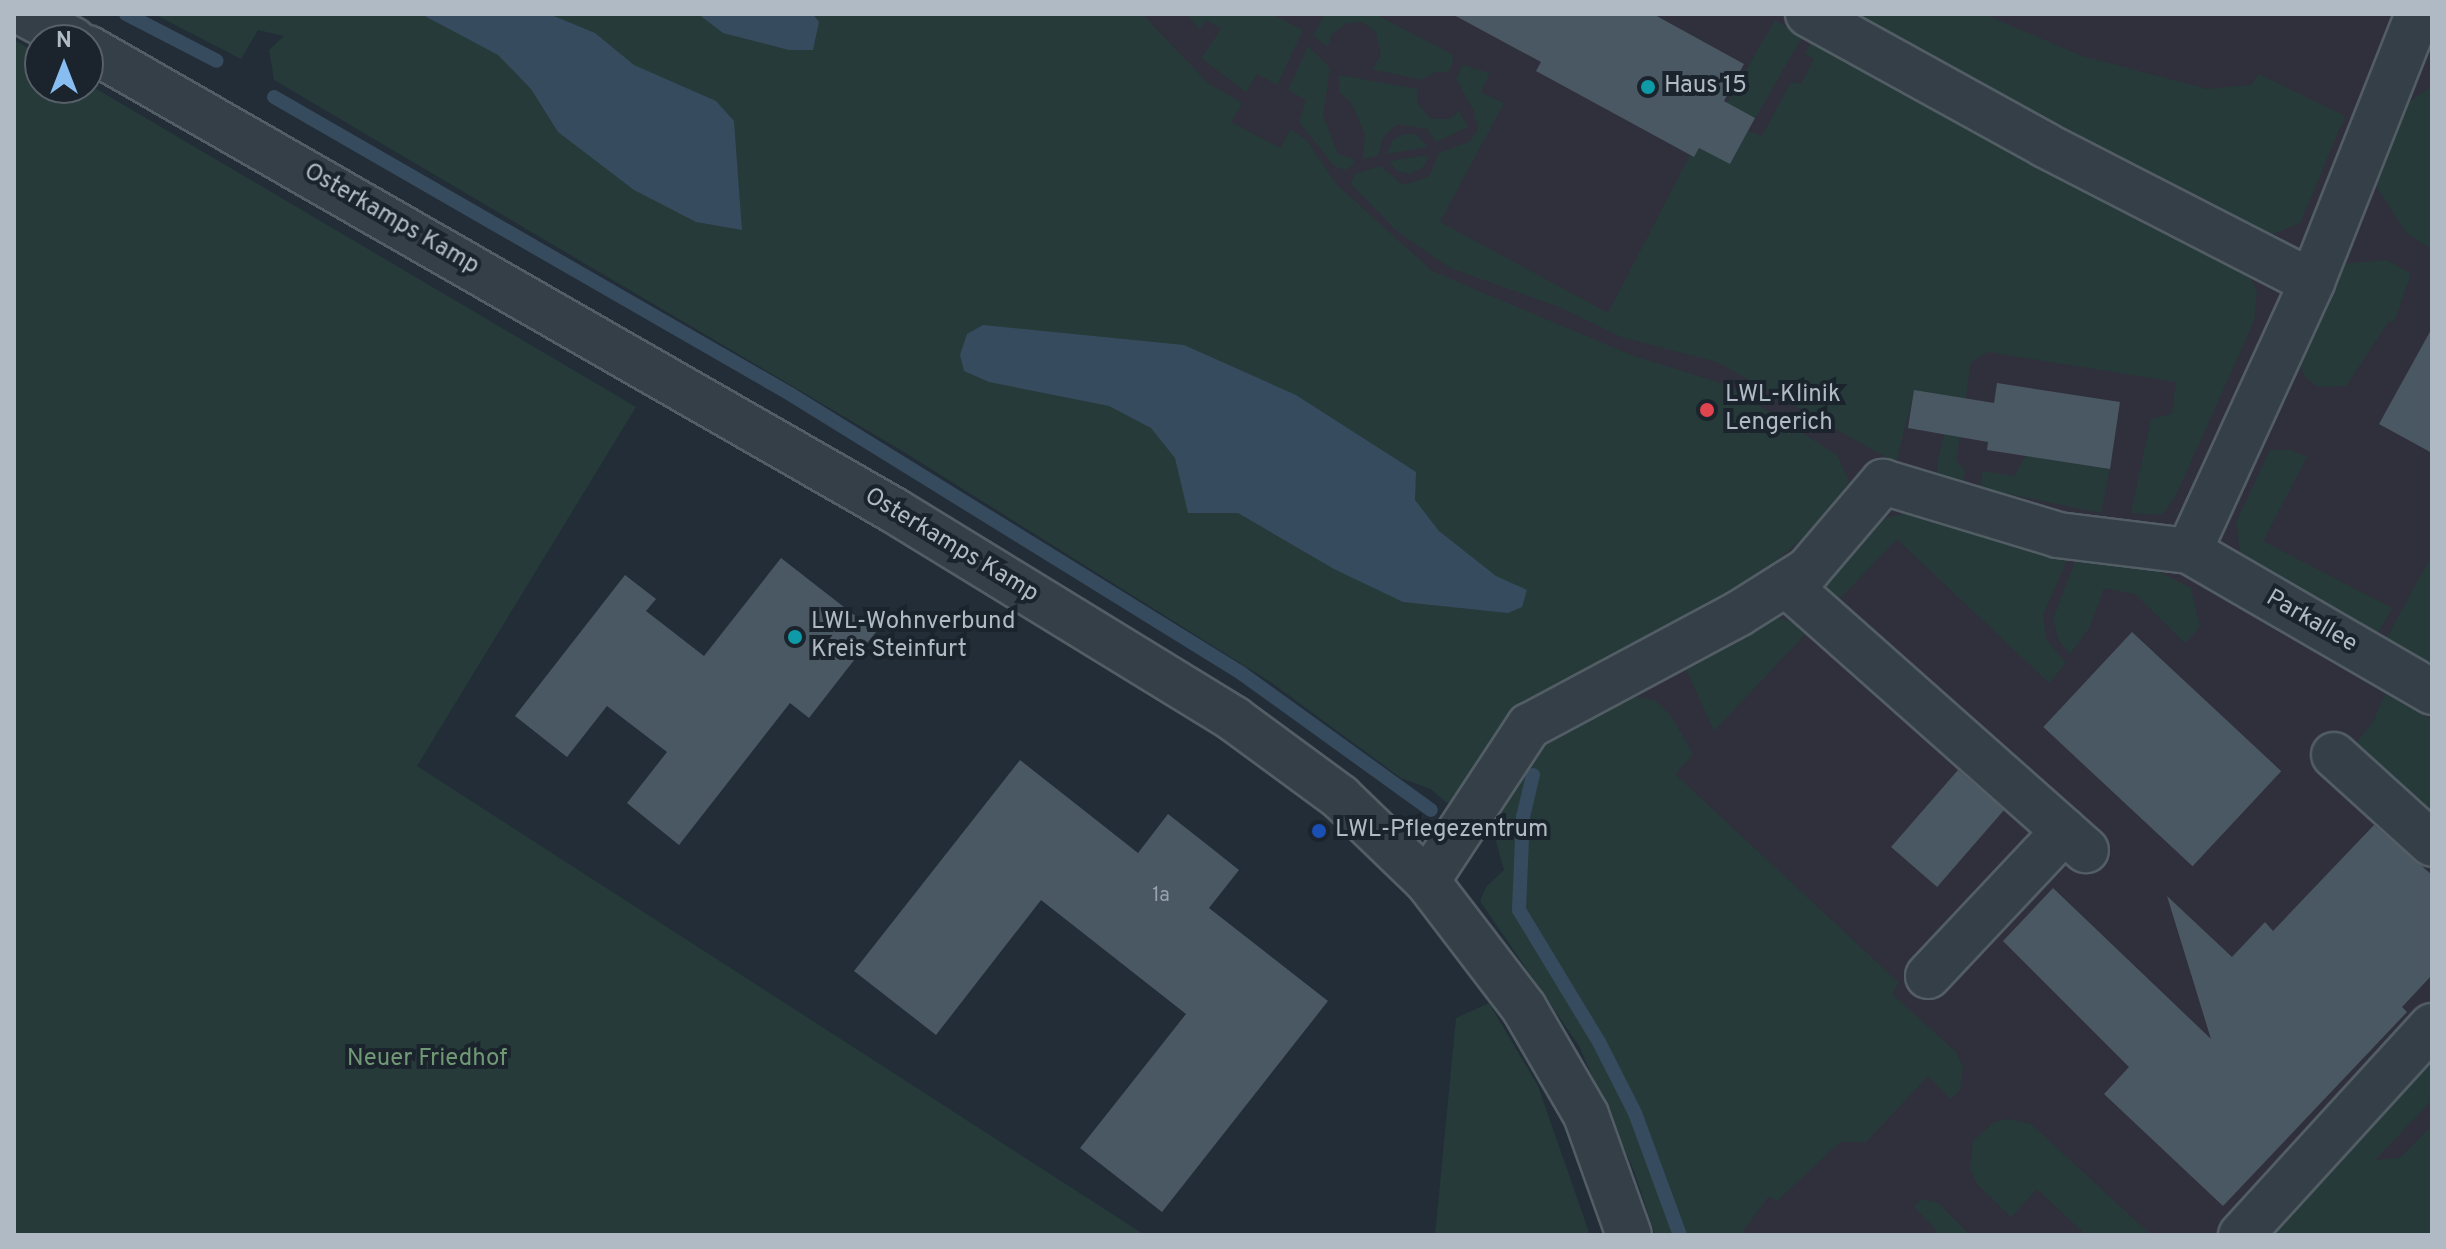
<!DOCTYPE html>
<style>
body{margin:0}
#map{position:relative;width:2446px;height:1249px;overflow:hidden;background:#222d37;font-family:Overpass,sans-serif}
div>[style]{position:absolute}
.medical>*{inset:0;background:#30303c}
.green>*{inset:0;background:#253a39;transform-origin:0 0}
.water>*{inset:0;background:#364b5d}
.stream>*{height:14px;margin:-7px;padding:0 7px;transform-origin:7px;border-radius:7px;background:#364b5d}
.building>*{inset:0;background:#4a5863;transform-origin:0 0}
.roads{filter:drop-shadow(2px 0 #535d65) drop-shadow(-2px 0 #535d65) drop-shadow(0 2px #535d65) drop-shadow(0 -2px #535d65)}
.minor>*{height:44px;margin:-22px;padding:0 22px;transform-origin:22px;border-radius:22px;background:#353f47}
.dots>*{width:22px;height:22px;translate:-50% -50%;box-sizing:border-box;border:4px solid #1b242c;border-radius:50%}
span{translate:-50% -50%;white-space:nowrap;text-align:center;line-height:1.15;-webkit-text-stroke:8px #1b242c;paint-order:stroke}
.number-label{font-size:20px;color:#96a2ac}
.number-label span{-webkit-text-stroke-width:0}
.poi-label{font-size:24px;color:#b0bac4}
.left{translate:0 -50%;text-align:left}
.street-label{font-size:24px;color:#b0bac4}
.park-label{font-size:24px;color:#709874}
.frame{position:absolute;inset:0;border:16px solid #b0bac4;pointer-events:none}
.north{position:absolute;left:24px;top:24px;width:80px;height:80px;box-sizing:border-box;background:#1b242c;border:2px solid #576069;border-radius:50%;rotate:0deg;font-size:22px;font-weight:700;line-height:32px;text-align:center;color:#b0bac4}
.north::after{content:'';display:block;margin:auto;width:28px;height:36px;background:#88bdf1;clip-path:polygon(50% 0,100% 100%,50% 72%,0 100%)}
</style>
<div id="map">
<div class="medical">
<div style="clip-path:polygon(356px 14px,2432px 14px,2432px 1235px,1724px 1235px,1565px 858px)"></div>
</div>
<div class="green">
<div style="clip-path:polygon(154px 14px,1142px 14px,1208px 83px,1242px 103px,1231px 122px,1280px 148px,1291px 129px,1307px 141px,1336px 184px,1432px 271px,1631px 355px,1727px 385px,1837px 455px,1849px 481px,1827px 517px,1759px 576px,1536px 697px,1478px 765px,1463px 793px,1447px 803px,1431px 789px,1401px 778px,1272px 683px,904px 452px,274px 80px,269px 50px,284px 36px,258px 30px,241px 59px)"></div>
<div style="clip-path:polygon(1186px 14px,1271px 14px,1303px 30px,1277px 85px,1257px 74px,1246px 92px,1201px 58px,1221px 29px,1207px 20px,1199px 29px)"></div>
<div style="clip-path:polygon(1325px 14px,1375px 14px,1452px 54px,1453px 62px,1448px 72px,1435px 72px,1422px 80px,1372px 69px,1381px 56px,1376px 32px,1362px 22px,1346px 23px,1331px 35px,1328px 47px,1313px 35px)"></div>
<div style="clip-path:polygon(1830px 14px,1984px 14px,2082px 56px,2207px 89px,2251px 85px,2259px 74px,2345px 116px,2300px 223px,2269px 236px)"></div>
<div style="left:1775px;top:20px;width:32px;height:98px;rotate:30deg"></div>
<div style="clip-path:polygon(14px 40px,40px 55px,40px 88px,88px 88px,88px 84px,636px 407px,417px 766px,1145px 1235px,14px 1235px)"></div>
<div style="clip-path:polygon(1811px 42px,2047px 173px,2231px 261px,2252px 281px,2257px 292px,2254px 321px,2175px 497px,2162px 515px,2131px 513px,2151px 419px,2172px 414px,2176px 382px,1988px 352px,1971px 362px,1956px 460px,1965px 471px,1962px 488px,1939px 478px,1937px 463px,1954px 397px,1914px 391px,1896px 463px,1717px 362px,1621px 337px,1564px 309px,1450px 268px,1397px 231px,1351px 184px,1355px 174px,1380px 166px,1403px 185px,1429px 177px,1439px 153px,1469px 142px,1478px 130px,1474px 112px,1456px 78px,1463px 65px,1490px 73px,1481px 92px,1504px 103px,1440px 222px,1608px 313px,1690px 155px,1699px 146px,1730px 164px,1748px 131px,1762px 136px,1791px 82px,1801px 84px,1814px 59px,1805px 54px)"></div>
<div style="clip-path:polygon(1308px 46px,1330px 68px,1323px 115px,1338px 154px,1353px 159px,1354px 165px,1345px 170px,1334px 166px,1299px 122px,1306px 100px,1288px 90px)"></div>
<div style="clip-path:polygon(1339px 75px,1417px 89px,1418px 104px,1431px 119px,1450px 119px,1459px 111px,1468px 127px,1436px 142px,1427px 129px,1397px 124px,1383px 137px,1378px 156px,1363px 159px,1365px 134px,1351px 102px,1339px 92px)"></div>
<div style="clip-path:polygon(2432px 86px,2432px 249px,2406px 233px,2375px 184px,2408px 103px)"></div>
<div style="clip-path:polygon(1403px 134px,1416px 134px,1428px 147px,1387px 154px,1392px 141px)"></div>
<div style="clip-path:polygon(1429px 155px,1423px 167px,1411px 174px,1397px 171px,1389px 161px)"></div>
<div style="clip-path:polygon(2387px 260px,2411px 274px,2394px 322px,2389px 321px,2346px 386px,2318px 387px,2305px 377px,2297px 359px,2338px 264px)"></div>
<div style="clip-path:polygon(2270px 450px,2290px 450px,2307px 457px,2263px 541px,2392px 608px,2376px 636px,2241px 558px,2236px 523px)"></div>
<div style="clip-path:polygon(2026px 456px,2110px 469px,2101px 513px,1980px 488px,1983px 471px,2014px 476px)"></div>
<div style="clip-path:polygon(1917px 511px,2004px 544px,2069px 555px,2043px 615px,2046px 639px,2066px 663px,2049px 683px,1897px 539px,1833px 606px,1823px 586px,1874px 520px)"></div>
<div style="clip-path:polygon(2078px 555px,2145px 565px,2191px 588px,2200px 627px,2185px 643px,2135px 594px,2104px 588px,2089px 628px,2070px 654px,2059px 641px,2053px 619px)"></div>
<div style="clip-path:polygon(2432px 555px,2432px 669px,2384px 643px)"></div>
<div style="clip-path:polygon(1770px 615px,1811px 628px,1714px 731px,1682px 660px)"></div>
<div style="clip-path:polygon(1618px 693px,1656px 701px,1671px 716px,1693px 754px,1675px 774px,1899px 983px,1892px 994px,1956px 1052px,1963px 1066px,1960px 1090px,1951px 1099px,1928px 1076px,1866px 1142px,1840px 1142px,1777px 1201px,1769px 1196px,1743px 1231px,1748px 1235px,1655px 1235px,1634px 1171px,1579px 1046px,1480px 901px,1486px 887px,1504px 870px,1490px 819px,1527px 748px)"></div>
<div style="clip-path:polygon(2385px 694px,2432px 720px,2432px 830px,2349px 752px,2374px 720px)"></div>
<div style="clip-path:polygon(1489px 1003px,1538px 1086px,1590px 1235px,1435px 1235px,1456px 1018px)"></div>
<div style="clip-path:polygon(2432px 1050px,2432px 1100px,2375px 1160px,2400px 1158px,2432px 1126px,2432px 1235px,2263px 1235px)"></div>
<div style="clip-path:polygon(2007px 1119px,2031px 1124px,2151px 1235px,2086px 1235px,2037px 1189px,2011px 1217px,1977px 1184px,1970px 1169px,1973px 1141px,1994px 1122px)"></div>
<div style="clip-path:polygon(1921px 1199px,1938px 1203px,1970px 1235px,1936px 1235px,1938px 1232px,1914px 1207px)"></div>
</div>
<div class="water">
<div style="clip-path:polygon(421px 14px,549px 14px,595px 33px,634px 65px,716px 101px,734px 121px,742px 230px,696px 222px,634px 190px,558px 132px,531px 89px,498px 55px)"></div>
<div style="clip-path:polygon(698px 14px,813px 14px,819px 22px,813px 50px,789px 50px,723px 33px)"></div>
<div style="clip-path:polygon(983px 325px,1184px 345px,1296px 395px,1416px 472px,1415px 500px,1439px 531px,1496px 576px,1527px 590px,1522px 607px,1508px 613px,1403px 602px,1334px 569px,1238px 513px,1188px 513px,1175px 458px,1151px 428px,1109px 406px,989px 382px,964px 371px,960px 355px,967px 334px)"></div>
</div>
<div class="stream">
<div style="left:126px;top:14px;width:102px;rotate:27.3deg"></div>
<div style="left:274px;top:97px;width:595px;rotate:29.92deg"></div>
<div style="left:790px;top:394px;width:530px;rotate:31.74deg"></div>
<div style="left:1241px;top:673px;width:234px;rotate:35.8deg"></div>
<div style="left:1533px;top:775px;width:43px;rotate:103.4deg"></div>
<div style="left:1523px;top:817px;width:93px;rotate:92.5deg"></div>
<div style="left:1519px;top:910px;width:154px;rotate:58.8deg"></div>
<div style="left:1599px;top:1042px;width:80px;rotate:63.1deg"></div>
<div style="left:1635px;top:1113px;width:130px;rotate:69.8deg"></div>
</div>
<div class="building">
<div style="clip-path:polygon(1452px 14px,1653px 14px,1744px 64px,1724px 101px,1755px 118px,1730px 164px,1699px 148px,1694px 157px,1536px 71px,1541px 62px)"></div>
<div style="clip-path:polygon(2432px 328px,2432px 453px,2379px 424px)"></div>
<div style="clip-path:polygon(1997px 383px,2120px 402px,2110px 469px,1987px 450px,1988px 442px,1908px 428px,1914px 390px,1994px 403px)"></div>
<div style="clip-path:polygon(781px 558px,876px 632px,809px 718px,790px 703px,679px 845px,627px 803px,667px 752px,607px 706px,567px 757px,515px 716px,625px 575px,656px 599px,646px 611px,704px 656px)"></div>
<div style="left:2132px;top:632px;width:204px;height:130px;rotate:43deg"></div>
<div style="clip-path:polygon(1020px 760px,1138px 853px,1168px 814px,1205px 843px,1239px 870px,1209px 908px,1328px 1001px,1162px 1212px,1080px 1148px,1186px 1014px,1041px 900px,936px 1035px,854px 971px)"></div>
<div style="left:1958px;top:770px;width:61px;height:102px;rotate:41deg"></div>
<div style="clip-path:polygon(2374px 825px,2432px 875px,2432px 975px,2402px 1007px,2407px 1012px,2223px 1206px,2104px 1094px,2129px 1067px,2003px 941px,2053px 888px,2211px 1039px,2167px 896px,2232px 957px,2265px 922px,2273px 931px)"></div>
</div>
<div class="roads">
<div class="minor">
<div style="left:25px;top:14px;width:55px;rotate:28.4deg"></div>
<div style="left:1808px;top:14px;width:271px;rotate:28.9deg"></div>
<div style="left:2045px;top:145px;width:300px;rotate:27.2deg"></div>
<div style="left:88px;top:48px;width:930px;rotate:29.84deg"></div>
<div style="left:895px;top:511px;width:398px;rotate:31.5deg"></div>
<div style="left:1234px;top:719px;width:132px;rotate:36.3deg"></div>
<div style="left:1340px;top:797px;width:121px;rotate:44deg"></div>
<div style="left:1427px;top:881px;width:160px;rotate:52.6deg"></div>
<div style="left:1524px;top:1008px;width:124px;rotate:59.9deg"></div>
<div style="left:1586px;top:1115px;width:127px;rotate:70.3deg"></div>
<div style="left:2189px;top:551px;width:296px;rotate:-65.4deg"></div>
<div style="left:2312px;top:282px;width:288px;rotate:-68.4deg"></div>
<div style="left:1786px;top:584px;width:401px;rotate:41.6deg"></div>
<div style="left:2334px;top:755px;width:132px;rotate:42.2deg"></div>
<div style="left:1427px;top:881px;width:186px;rotate:-56.7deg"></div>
<div style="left:1529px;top:726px;width:237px;rotate:-28.2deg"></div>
<div style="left:1738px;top:614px;width:83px;rotate:-32.2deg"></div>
<div style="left:1808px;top:570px;width:116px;rotate:-49.6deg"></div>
<div style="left:1883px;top:482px;width:183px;rotate:16.8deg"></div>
<div style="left:2058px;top:535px;width:132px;rotate:7deg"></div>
<div style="left:2189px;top:551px;width:281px;rotate:30.1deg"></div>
<div style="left:1928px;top:976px;width:199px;rotate:-46.8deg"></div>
<div style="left:2241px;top:1235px;width:283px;rotate:-47.6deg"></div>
</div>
</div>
<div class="dots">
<div style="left:1648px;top:87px;background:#0f9aa8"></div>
<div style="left:1707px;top:410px;background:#e0444e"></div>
<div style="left:795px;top:637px;background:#0f9aa8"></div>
<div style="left:1319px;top:831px;background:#1a4fb4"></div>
</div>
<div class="number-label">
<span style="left:1161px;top:896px">1a</span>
</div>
<div class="poi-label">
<span class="left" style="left:1664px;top:87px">Haus 15</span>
<span class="left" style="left:1725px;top:410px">LWL-Klinik<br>Lengerich</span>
<span class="left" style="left:811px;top:637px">LWL-Wohnverbund<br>Kreis Steinfurt</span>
<span class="left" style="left:1335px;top:831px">LWL-Pflegezentrum</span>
</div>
<div class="street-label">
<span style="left:391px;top:220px;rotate:30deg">Osterkamps Kamp</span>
<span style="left:951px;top:546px;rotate:31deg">Osterkamps Kamp</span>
<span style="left:2311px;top:622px;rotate:30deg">Parkallee</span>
</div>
<div class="park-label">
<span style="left:427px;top:1060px">Neuer Friedhof</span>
</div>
<div class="frame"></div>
<div class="north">N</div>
</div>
